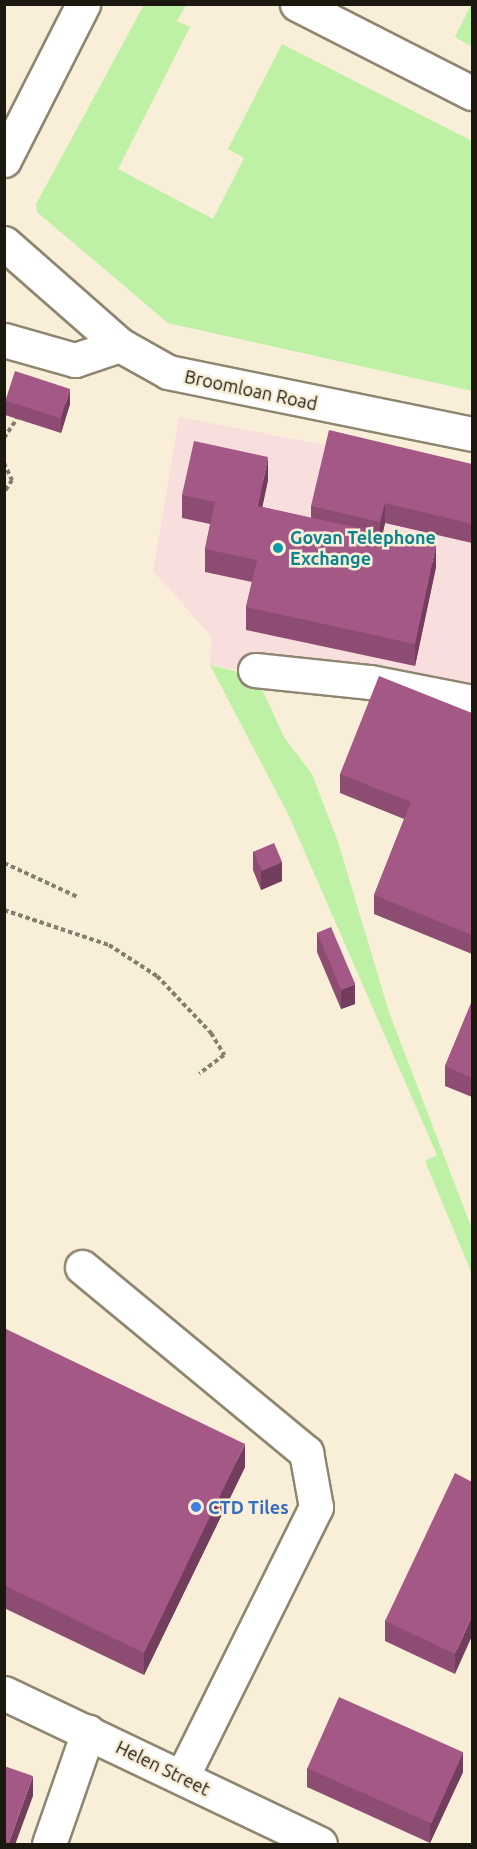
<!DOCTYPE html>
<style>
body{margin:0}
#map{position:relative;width:477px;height:1849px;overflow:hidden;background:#f9efd8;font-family:Ubuntu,sans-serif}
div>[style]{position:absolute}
.commercial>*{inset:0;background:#f9dede}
.green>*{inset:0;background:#bef1a5}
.path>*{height:4px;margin-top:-2px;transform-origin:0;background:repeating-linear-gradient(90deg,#857e6f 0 4.5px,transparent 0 7.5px)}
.roads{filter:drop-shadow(2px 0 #8f8671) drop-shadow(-2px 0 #8f8671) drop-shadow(0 2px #8f8671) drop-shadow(0 -2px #8f8671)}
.minor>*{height:33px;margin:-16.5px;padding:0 16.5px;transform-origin:16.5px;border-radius:16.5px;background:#fff}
.wall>*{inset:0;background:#8d4c72}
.shaded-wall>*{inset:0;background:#733e5d}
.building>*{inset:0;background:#a45885;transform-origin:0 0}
.dots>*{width:16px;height:16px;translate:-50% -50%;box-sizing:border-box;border:3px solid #f9efd8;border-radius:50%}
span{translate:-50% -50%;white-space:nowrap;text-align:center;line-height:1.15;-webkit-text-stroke:5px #f9efd8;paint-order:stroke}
.street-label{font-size:18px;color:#1b1810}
.culture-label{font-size:18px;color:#0d838f;font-weight:700}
.left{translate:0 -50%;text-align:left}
.shop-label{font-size:18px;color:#366cbe;font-weight:700}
.frame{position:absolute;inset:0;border:6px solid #1b1810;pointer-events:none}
</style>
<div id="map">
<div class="commercial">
<div style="clip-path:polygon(179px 417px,472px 473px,472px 711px,210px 665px,211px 636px,153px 571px)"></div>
</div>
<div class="green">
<div style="clip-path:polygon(144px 5px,186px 5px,177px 21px,190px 27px,118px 169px,213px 219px,244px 158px,228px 149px,282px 44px,472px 141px,472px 391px,168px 323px,37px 212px,36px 204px)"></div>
<div style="clip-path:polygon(471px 5px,472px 5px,472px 47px,455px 37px)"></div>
<div style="clip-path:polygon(210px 665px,256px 676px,284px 737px,312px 774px,338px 842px,389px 1012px,472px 1229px,472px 1274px,425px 1161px,437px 1155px,289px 816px)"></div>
</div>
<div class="path">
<div style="left:4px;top:438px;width:23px;rotate:-56deg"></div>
<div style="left:4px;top:463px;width:19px;rotate:65deg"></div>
<div style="left:12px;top:480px;width:15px;rotate:122deg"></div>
<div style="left:4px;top:863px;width:81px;rotate:24.7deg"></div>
<div style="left:4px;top:910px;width:111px;rotate:18.4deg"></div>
<div style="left:109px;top:945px;width:57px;rotate:32.9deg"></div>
<div style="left:157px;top:976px;width:79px;rotate:46.5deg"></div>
<div style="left:211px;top:1033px;width:26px;rotate:59deg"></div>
<div style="left:224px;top:1055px;width:31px;rotate:143deg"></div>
</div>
<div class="roads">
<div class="minor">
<div style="left:297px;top:4px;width:196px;rotate:27deg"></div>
<div style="left:4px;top:160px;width:175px;rotate:-63.1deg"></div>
<div style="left:4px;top:243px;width:154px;rotate:41.3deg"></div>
<div style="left:120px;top:345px;width:55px;rotate:29.4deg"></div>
<div style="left:168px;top:372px;width:310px;rotate:11.5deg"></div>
<div style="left:4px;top:340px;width:74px;rotate:15.7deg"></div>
<div style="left:75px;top:360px;width:47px;rotate:-18.4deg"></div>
<div style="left:255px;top:670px;width:116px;rotate:6deg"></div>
<div style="left:370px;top:682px;width:104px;rotate:11.1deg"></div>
<div style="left:82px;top:1267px;width:291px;rotate:39.6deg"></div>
<div style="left:306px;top:1452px;width:56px;rotate:79.7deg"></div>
<div style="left:316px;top:1507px;width:301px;rotate:116.4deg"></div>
<div style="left:4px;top:1693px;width:350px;rotate:25.5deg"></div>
<div style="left:49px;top:1844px;width:119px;rotate:-70.8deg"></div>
</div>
</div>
<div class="wall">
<div style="clip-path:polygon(5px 400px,70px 404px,61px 433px,5px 415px)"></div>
<div style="clip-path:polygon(472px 464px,472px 543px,385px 523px,383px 533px,436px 567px,415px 666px,246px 630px,246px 607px,252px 582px,205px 572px,205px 549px,210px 524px,182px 518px,182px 495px,268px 480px,262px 507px,311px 518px,311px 506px)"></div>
<div style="clip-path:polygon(472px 713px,472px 954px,374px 914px,374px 895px,404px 819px,340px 793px,340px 774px)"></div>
<div style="clip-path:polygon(253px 851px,282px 881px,261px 890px,253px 870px)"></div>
<div style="clip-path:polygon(317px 932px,355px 1004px,341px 1009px,317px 952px)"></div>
<div style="clip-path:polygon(472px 1001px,472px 1097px,445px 1086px,445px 1066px)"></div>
<div style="clip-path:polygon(4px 1328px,245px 1467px,144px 1675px,4px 1608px)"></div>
<div style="clip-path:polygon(472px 1482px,455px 1674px,385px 1641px,385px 1621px)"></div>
<div style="clip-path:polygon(307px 1768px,463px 1772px,430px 1843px,307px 1787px)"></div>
</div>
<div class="shaded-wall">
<div style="clip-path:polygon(70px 389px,70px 404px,61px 433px,61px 418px)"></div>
<div style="clip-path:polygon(268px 457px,268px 480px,258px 528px,258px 506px)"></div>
<div style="clip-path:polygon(385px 503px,385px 523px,380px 542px,380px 522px)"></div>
<div style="clip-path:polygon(436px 545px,436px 567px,415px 666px,415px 644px)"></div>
<div style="clip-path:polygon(282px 862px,282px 881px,261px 890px,261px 870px)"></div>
<div style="clip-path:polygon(355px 984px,355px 1004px,341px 1009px,341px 990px)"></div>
<div style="clip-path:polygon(245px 1444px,245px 1467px,144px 1675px,144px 1653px)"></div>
<div style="clip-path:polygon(472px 1616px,472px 1636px,455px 1674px,455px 1654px)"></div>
<div style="clip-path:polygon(463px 1752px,463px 1772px,430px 1843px,430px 1824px)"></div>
<div style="clip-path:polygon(33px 1776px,33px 1796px,15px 1845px,8px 1845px)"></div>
</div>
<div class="building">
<div style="left:15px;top:371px;width:58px;height:31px;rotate:18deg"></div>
<div style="clip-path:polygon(329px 430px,472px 464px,472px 524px,385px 503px,380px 522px,311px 506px)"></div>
<div style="clip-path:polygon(194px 441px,268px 457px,258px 506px,436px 545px,415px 644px,246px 607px,257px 560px,205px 549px,215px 502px,182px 495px)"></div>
<div style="clip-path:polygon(379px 676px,472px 713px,472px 935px,374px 895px,411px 802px,340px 774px)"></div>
<div style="left:274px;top:843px;width:21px;height:22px;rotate:67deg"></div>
<div style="left:331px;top:927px;width:62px;height:15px;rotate:67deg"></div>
<div style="clip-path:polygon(472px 1001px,472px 1078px,445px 1066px)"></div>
<div style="clip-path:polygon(4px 1328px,245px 1444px,144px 1653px,4px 1585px)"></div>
<div style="clip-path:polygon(455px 1473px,472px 1482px,472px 1616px,455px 1654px,385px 1621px)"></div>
<div style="left:339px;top:1697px;width:136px;height:78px;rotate:24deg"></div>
<div style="clip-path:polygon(4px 1766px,33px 1776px,8px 1845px,4px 1845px)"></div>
</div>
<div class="dots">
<div style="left:278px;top:548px;background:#0f9aa8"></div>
<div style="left:196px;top:1507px;background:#3f7fe0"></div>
</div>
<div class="street-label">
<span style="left:251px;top:390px;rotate:12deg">Broomloan Road</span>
<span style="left:163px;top:1768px;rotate:26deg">Helen Street</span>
</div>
<div class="culture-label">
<span class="left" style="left:290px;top:548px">Govan Telephone<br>Exchange</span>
</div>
<div class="shop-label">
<span class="left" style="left:208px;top:1507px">CTD Tiles</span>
</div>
<div class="frame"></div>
</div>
